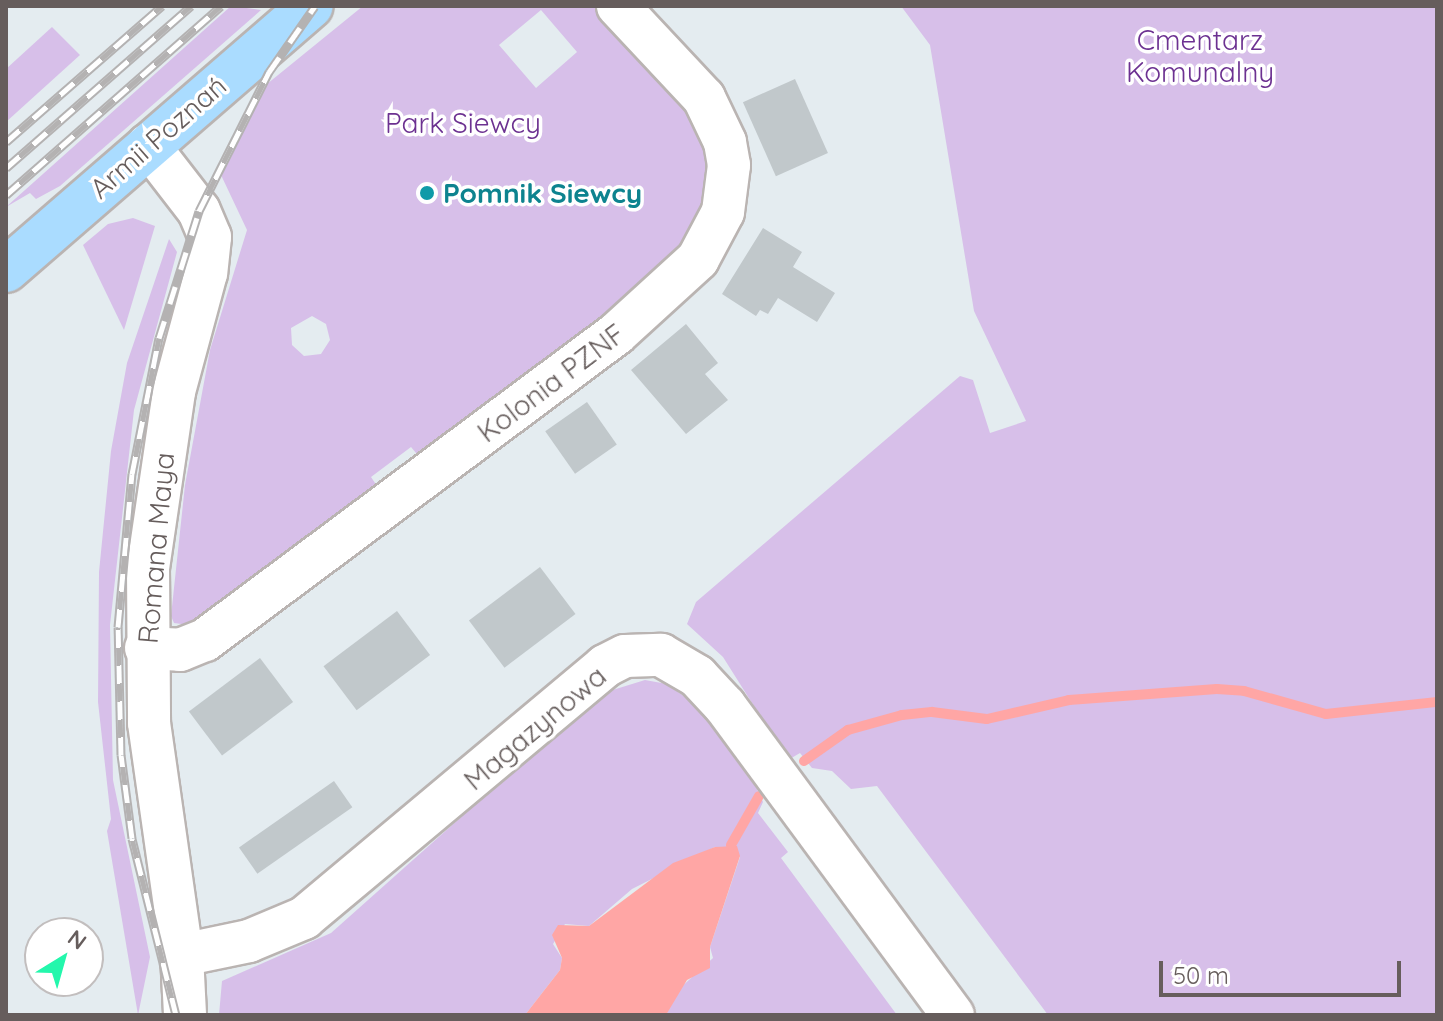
<!DOCTYPE html>
<meta charset="utf-8">
<style>
body{margin:0}
#map{position:relative;width:1443px;height:1021px;overflow:hidden;background:#e4ecf0;font-family:Quicksand,sans-serif}
div>[style]{position:absolute}
.green>*{inset:0;background:#d7bfe9}
.water>*{inset:0;background:#ffa6a5}
.stream>*{height:10px;margin:-5px;padding:0 5px;transform-origin:5px;border-radius:5px;background:#ffa6a5}
.building>*{inset:0;background:#c1c8cb;transform-origin:0 0}
.roads{filter:drop-shadow(2px 0 #bab4b2) drop-shadow(-2px 0 #bab4b2) drop-shadow(0 2px #bab4b2) drop-shadow(0 -2px #bab4b2)}
.minor>*{height:42px;margin:-21px;padding:0 21px;transform-origin:21px;border-radius:21px;background:#fff}
.major>*{height:44px;margin:-22px;padding:0 22px;transform-origin:22px;border-radius:22px;background:#aadcff}
.rail>*{height:9px;margin-top:-4.5px;transform-origin:0;background:repeating-linear-gradient(90deg,#fff 0 18px,#b4b2b2 0 36px);box-sizing:border-box;border-block:2px solid #b4b2b2}
.dots>*{width:22px;height:22px;translate:-50% -50%;box-sizing:border-box;border:4px solid #fff;border-radius:50%}
span{translate:-50% -50%;white-space:nowrap;text-align:center;line-height:1.15;-webkit-text-stroke:7px #fff;paint-order:stroke}
.park-label{font-size:28px;color:#6c3191}
.street-label{font-size:28px;color:#665d5c}
.culture-label{font-size:28px;color:#0d838f;font-weight:700}
.left{translate:0 -50%;text-align:left}
.frame{position:absolute;inset:0;border:8px solid #665d5c;pointer-events:none}
.north{position:absolute;left:24px;top:917px;width:80px;height:80px;box-sizing:border-box;background:#fff;border:2px solid #c2bebe;border-radius:50%;rotate:37deg;font-size:22px;font-weight:700;line-height:32px;text-align:center;color:#665d5c}
.north::after{content:'';display:block;margin:auto;width:28px;height:36px;background:#23f7ac;clip-path:polygon(50% 0,100% 100%,50% 72%,0 100%)}
.scale{position:absolute;left:1159px;top:961px;width:242px;height:36px;box-sizing:border-box;border:4px solid #665d5c;border-top:0;padding-left:10px;font-size:24px;line-height:28px;white-space:nowrap;color:#665d5c;-webkit-text-stroke:6px #fff;paint-order:stroke}
</style>
<div id="map">
<div class="green">
<div style="clip-path:polygon(231px 6px,261px 10px,60px 186px,36px 199px,30px 193px,6px 207px)"></div>
<div style="clip-path:polygon(evenodd,363px 6px,601px 6px,688px 98px,710px 144px,713px 194px,674px 264px,421px 459px,411px 447px,371px 477px,381px 492px,193px 634px,189px 625px,174px 623px,171px 616px,185px 485px,210px 350px,247px 230px,221px 175px,267px 84px,363px 6px,541px 10px,577px 52px,536px 88px,499px 45px,541px 10px,363px 6px,312px 316px,326px 324px,330px 340px,321px 354px,304px 356px,292px 345px,291px 328px,312px 316px)"></div>
<div style="clip-path:polygon(901px 6px,1437px 6px,1437px 1015px,1048px 1015px,877px 786px,851px 789px,832px 771px,812px 768px,800px 753px,788px 760px,723px 657px,687px 624px,696px 602px,960px 376px,973px 380px,990px 433px,1026px 421px,974px 311px,930px 45px)"></div>
<div style="clip-path:polygon(52px 27px,80px 55px,6px 122px,6px 69px)"></div>
<div style="clip-path:polygon(133px 218px,155px 226px,124px 330px,83px 245px,108px 224px)"></div>
<div style="clip-path:polygon(169px 239px,177px 252px,134px 410px,110px 625px,113px 780px,150px 957px,138px 1015px,107px 831px,111px 819px,98px 702px,99px 572px,111px 451px,127px 363px)"></div>
<div style="clip-path:polygon(645px 680px,667px 684px,692px 702px,751px 776px,763px 802px,758px 813px,788px 852px,781px 858px,897px 1015px,666px 1015px,678px 990px,713px 958px,710px 947px,740px 857px,715px 847px,632px 889px,589px 926px,565px 924px,553px 944px,562px 958px,560px 970px,525px 1015px,219px 1015px,222px 981px,331px 933px,589px 703px,603px 693px)"></div>
</div>
<div class="water">
<div style="clip-path:polygon(737px 846px,740px 856px,710px 947px,710px 968px,687px 980px,666px 1015px,525px 1015px,560px 970px,562px 958px,552px 935px,558px 925px,589px 926px,673px 863px,715px 847px)"></div>
</div>
<div class="stream">
<div style="left:804px;top:761px;width:54px;rotate:-35.2deg"></div>
<div style="left:848px;top:730px;width:56px;rotate:-15.5deg"></div>
<div style="left:902px;top:715px;width:30px;rotate:-6deg"></div>
<div style="left:932px;top:712px;width:55px;rotate:7.3deg"></div>
<div style="left:987px;top:719px;width:84px;rotate:-13deg"></div>
<div style="left:1069px;top:700px;width:148px;rotate:-4.3deg"></div>
<div style="left:1217px;top:689px;width:27px;rotate:4deg"></div>
<div style="left:1244px;top:691px;width:85px;rotate:15.7deg"></div>
<div style="left:1326px;top:714px;width:112px;rotate:-6.2deg"></div>
<div style="left:731px;top:845px;width:56px;rotate:-60.3deg"></div>
</div>
<div class="building">
<div style="left:795px;top:79px;width:81px;height:57px;rotate:66deg"></div>
<div style="clip-path:polygon(763px 228px,802px 252px,793px 267px,835px 293px,817px 322px,778px 298px,768px 314px,760px 310px,756px 316px,722px 294px)"></div>
<div style="clip-path:polygon(686px 324px,718px 363px,705px 374px,728px 400px,686px 434px,631px 370px)"></div>
<div style="left:587px;top:402px;width:52px;height:51px;rotate:55deg"></div>
<div style="left:540px;top:567px;width:59px;height:89px;rotate:53deg"></div>
<div style="left:397px;top:611px;width:55px;height:92px;rotate:53deg"></div>
<div style="left:260px;top:658px;width:55px;height:89px;rotate:53deg"></div>
<div style="left:334px;top:781px;width:32px;height:116px;rotate:55deg"></div>
</div>
<div class="roads">
<div class="minor">
<div style="left:148px;top:145px;width:83px;rotate:52.3deg"></div>
<div style="left:199px;top:211px;width:28px;rotate:67deg"></div>
<div style="left:210px;top:237px;width:36px;rotate:96deg"></div>
<div style="left:206px;top:273px;width:123px;rotate:105.1deg"></div>
<div style="left:174px;top:392px;width:179px;rotate:98.4deg"></div>
<div style="left:148px;top:569px;width:154px;rotate:89.6deg"></div>
<div style="left:149px;top:723px;width:234px;rotate:81.9deg"></div>
<div style="left:182px;top:955px;width:60px;rotate:87.1deg"></div>
<div style="left:146px;top:648px;width:34px;rotate:3deg"></div>
<div style="left:180px;top:650px;width:27px;rotate:-22deg"></div>
<div style="left:205px;top:640px;width:512px;rotate:-36.67deg"></div>
<div style="left:616px;top:334px;width:111px;rotate:-42.4deg"></div>
<div style="left:698px;top:259px;width:53px;rotate:-62deg"></div>
<div style="left:723px;top:212px;width:47px;rotate:-82.7deg"></div>
<div style="left:729px;top:165px;width:23px;rotate:-100deg"></div>
<div style="left:725px;top:142px;width:49px;rotate:-115.5deg"></div>
<div style="left:704px;top:98px;width:126px;rotate:-133.1deg"></div>
<div style="left:182px;top:955px;width:68px;rotate:-11.8deg"></div>
<div style="left:249px;top:941px;width:60px;rotate:-22.7deg"></div>
<div style="left:304px;top:918px;width:393px;rotate:-39.9deg"></div>
<div style="left:605px;top:666px;width:22px;rotate:-27deg"></div>
<div style="left:625px;top:656px;width:36px;rotate:-2deg"></div>
<div style="left:661px;top:655px;width:42px;rotate:30.3deg"></div>
<div style="left:697px;top:676px;width:41px;rotate:47deg"></div>
<div style="left:725px;top:706px;width:384px;rotate:53.6deg"></div>
</div>
<div class="major">
<div style="left:6px;top:270px;width:403px;rotate:-40.9deg"></div>
</div>
</div>
<div class="rail">
<div style="left:6px;top:142px;width:207px;rotate:-41.1deg"></div>
<div style="left:6px;top:168px;width:246px;rotate:-41.2deg"></div>
<div style="left:6px;top:195px;width:286px;rotate:-41.3deg"></div>
<div style="left:176px;top:1015px;width:182px;rotate:-104deg"></div>
<div style="left:132px;top:838px;width:84px;rotate:-97.5deg"></div>
<div style="left:121px;top:755px;width:128px;rotate:-91.3deg"></div>
<div style="left:118px;top:627px;width:154px;rotate:-84.8deg"></div>
<div style="left:132px;top:474px;width:139px;rotate:-78.8deg"></div>
<div style="left:159px;top:338px;width:133px;rotate:-72.5deg"></div>
<div style="left:199px;top:211px;width:156px;rotate:-63.3deg"></div>
<div style="left:269px;top:72px;width:80px;rotate:-55.1deg"></div>
</div>
<div class="dots">
<div style="left:427px;top:193px;background:#0f9aa8"></div>
</div>
<div class="park-label">
<span style="left:1200px;top:56px">Cmentarz<br>Komunalny</span>
<span style="left:463px;top:123px">Park Siewcy</span>
</div>
<div class="street-label">
<span style="left:158px;top:137px;rotate:-41deg">Armii Poznań</span>
<span style="left:551px;top:383px;rotate:-37deg">Kolonia PZNF</span>
<span style="left:156px;top:548px;rotate:-85deg">Romana Maya</span>
<span style="left:535px;top:728px;rotate:-40deg">Magazynowa</span>
</div>
<div class="culture-label">
<span class="left" style="left:443px;top:193px">Pomnik Siewcy</span>
</div>
<div class="frame"></div>
<div class="north">N</div>
<div class="scale">50 m</div>
</div>
